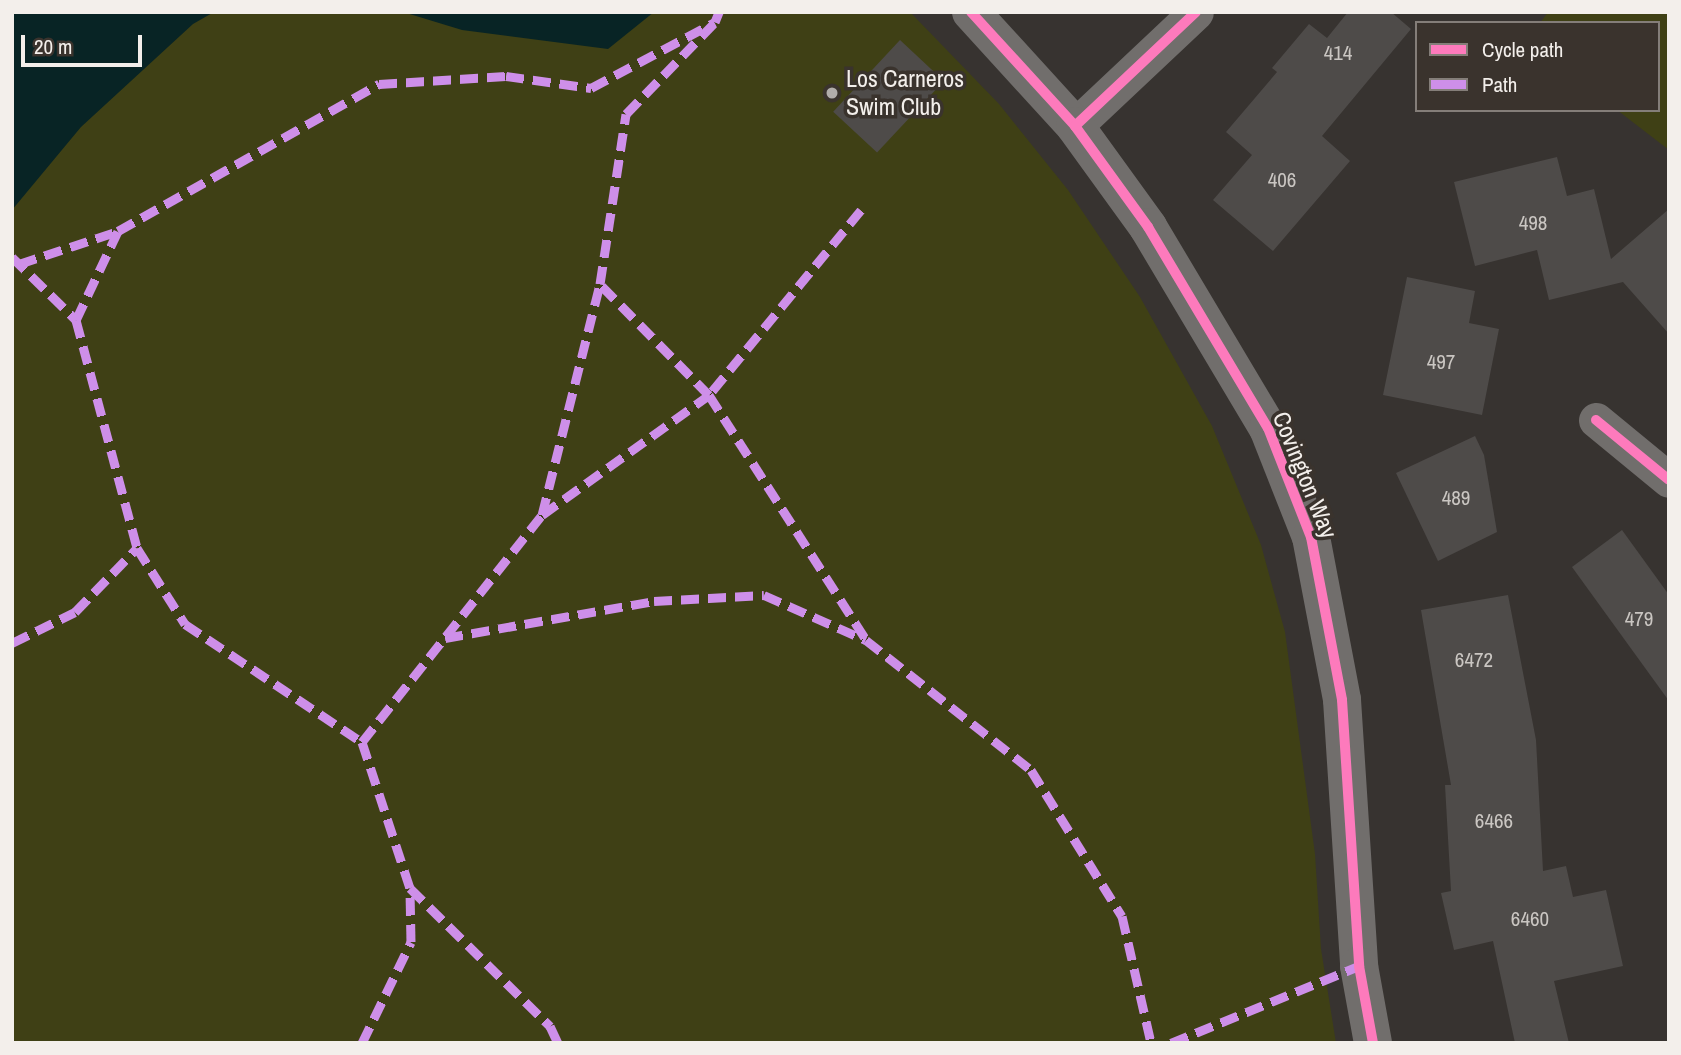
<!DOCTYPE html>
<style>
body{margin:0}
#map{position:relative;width:1681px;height:1055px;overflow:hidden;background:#373330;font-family:"Archivo Narrow",sans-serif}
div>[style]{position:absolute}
.green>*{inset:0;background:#3f4015}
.water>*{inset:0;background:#082425}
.building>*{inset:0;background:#4e4b49;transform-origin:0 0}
.minor>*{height:35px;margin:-17.5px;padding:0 17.5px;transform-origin:17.5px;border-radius:17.5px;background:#716e6c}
.tertiary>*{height:38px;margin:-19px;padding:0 19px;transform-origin:19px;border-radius:19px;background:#716e6c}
.quiet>*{height:9px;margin-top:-4.5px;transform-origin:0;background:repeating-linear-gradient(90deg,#ce8fe9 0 18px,transparent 0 27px)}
.cycleway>*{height:10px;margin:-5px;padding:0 5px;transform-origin:5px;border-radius:5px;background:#fd7abc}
.dots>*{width:19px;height:19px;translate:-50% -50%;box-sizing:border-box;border:4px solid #3a332d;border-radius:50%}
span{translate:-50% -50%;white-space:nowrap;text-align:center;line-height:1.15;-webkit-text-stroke:7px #3a332d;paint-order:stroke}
.number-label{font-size:21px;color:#cac6c2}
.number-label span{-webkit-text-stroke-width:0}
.poi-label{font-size:24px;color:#f3efeb}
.left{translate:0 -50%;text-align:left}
.street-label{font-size:24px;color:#f3efeb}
.frame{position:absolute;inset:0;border:14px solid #f3efeb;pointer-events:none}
.legend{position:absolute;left:1415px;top:21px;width:245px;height:91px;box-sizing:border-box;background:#3a332d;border:2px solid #847e79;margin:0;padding:9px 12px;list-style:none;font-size:21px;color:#f3efeb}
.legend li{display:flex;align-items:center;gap:14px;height:35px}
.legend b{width:35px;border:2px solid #847e79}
.scale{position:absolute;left:21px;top:35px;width:121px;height:32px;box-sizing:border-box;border:4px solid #f3efeb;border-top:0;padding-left:9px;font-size:21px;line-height:24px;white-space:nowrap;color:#f3efeb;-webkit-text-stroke:5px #3a332d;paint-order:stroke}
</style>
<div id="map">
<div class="green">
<div style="clip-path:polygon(12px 12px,910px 12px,999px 104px,1068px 190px,1140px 297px,1212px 426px,1261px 545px,1285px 632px,1315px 854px,1321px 949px,1336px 1043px,12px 1043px)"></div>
<div style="clip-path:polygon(1548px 12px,1669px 12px,1669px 150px,1617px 110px,1658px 110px,1658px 23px,1540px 23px)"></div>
</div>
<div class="water">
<div style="clip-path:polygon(12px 12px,214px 12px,193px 24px,81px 127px,12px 210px)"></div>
<div style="clip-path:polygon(403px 12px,654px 12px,608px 49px,462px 30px)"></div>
</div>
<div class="building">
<div style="clip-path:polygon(1348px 12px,1391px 12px,1411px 29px,1322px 136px,1350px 161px,1273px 251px,1213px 200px,1252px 155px,1226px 132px,1277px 72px,1272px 68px,1309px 24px,1327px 38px)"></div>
<div style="left:900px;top:40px;width:60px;height:98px;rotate:43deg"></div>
<div style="clip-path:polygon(1557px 157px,1567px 196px,1594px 189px,1611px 259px,1669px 209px,1669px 334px,1623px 282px,1549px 300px,1537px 250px,1475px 266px,1454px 182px)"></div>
<div style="clip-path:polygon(1407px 277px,1475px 291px,1469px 323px,1499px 329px,1482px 415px,1383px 395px)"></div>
<div style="clip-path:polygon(1475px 436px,1484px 455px,1497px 532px,1438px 561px,1396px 473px)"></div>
<div style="clip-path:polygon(1622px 530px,1669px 595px,1669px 701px,1572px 567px)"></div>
<div style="clip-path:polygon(1508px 595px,1536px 740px,1543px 871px,1566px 866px,1573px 897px,1606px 890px,1623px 966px,1554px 981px,1569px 1043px,1515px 1043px,1493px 941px,1454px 950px,1441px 893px,1451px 891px,1445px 785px,1451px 785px,1421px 610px)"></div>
</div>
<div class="minor">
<div style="left:1075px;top:126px;width:166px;rotate:-43.3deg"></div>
<div style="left:1596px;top:420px;width:94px;rotate:39.4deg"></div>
</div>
<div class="tertiary">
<div style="left:971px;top:12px;width:154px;rotate:47.6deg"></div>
<div style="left:1075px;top:126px;width:125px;rotate:54.1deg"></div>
<div style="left:1148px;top:227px;width:234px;rotate:59.2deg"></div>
<div style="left:1268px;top:428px;width:117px;rotate:68.5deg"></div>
<div style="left:1311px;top:537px;width:166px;rotate:79.2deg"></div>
<div style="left:1342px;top:700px;width:267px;rotate:86.3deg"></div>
<div style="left:1359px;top:966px;width:78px;rotate:79.7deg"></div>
</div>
<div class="quiet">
<div style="left:861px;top:210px;width:239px;rotate:129.4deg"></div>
<div style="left:709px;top:395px;width:291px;rotate:57.3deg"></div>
<div style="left:866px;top:640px;width:210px;rotate:38.2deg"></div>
<div style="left:1031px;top:770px;width:172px;rotate:58.1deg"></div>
<div style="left:1122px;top:916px;width:130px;rotate:77.1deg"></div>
<div style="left:12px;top:257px;width:90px;rotate:44.5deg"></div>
<div style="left:76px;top:320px;width:236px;rotate:75deg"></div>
<div style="left:137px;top:548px;width:90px;rotate:57.7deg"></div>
<div style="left:185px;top:624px;width:213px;rotate:33.7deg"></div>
<div style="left:362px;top:742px;width:154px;rotate:71.8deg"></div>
<div style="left:410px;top:888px;width:197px;rotate:44.6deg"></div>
<div style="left:550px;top:1026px;width:19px;rotate:65deg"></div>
<div style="left:19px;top:264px;width:104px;rotate:-18.4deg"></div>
<div style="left:76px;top:320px;width:98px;rotate:-64.7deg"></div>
<div style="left:118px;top:231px;width:300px;rotate:-29.4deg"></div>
<div style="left:379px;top:84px;width:127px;rotate:-3.6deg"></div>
<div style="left:506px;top:76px;width:86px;rotate:8deg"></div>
<div style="left:591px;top:88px;width:140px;rotate:-28deg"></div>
<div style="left:715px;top:22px;width:11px;rotate:-68deg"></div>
<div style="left:542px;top:515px;width:238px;rotate:-75.9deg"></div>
<div style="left:445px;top:638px;width:212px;rotate:-10deg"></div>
<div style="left:654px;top:601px;width:110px;rotate:-3.1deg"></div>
<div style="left:764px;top:595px;width:111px;rotate:23.8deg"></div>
<div style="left:12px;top:643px;width:70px;rotate:-26.2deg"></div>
<div style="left:75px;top:612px;width:89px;rotate:-45.9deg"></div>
<div style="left:362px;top:742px;width:290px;rotate:-51.6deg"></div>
<div style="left:542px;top:515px;width:206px;rotate:-35.7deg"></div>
<div style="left:709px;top:395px;width:156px;rotate:-134.5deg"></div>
<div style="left:600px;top:284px;width:172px;rotate:-81.3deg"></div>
<div style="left:626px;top:114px;width:128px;rotate:-45.9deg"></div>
<div style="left:362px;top:1043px;width:112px;rotate:-64.1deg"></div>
<div style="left:411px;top:942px;width:54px;rotate:-91.1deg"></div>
<div style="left:1171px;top:1043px;width:203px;rotate:-22.3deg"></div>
</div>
<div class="cycleway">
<div style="left:971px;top:12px;width:154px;rotate:47.6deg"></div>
<div style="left:1075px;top:126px;width:125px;rotate:54.1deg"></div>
<div style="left:1148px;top:227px;width:234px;rotate:59.2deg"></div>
<div style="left:1268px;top:428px;width:117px;rotate:68.5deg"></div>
<div style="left:1311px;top:537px;width:166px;rotate:79.2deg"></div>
<div style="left:1342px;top:700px;width:267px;rotate:86.3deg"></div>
<div style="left:1359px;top:966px;width:78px;rotate:79.7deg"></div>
<div style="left:1075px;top:126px;width:166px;rotate:-43.3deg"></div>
<div style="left:1596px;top:420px;width:94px;rotate:39.4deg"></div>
</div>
<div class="dots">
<div style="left:832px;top:93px;background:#b1adaa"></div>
</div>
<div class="number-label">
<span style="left:1338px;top:53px">414</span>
<span style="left:1282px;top:180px">406</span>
<span style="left:1533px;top:223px">498</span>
<span style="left:1441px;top:362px">497</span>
<span style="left:1456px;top:498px">489</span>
<span style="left:1639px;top:619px">479</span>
<span style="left:1474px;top:660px">6472</span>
<span style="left:1494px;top:821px">6466</span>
<span style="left:1530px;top:919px">6460</span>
</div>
<div class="poi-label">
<span class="left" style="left:846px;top:93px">Los Carneros<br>Swim Club</span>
</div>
<div class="street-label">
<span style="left:1305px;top:475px;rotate:68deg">Covington Way</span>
</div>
<div class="frame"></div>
<ul class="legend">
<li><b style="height:9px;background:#fd7abc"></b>Cycle path</li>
<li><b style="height:9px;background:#ce8fe9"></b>Path</li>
</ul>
<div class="scale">20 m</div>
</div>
